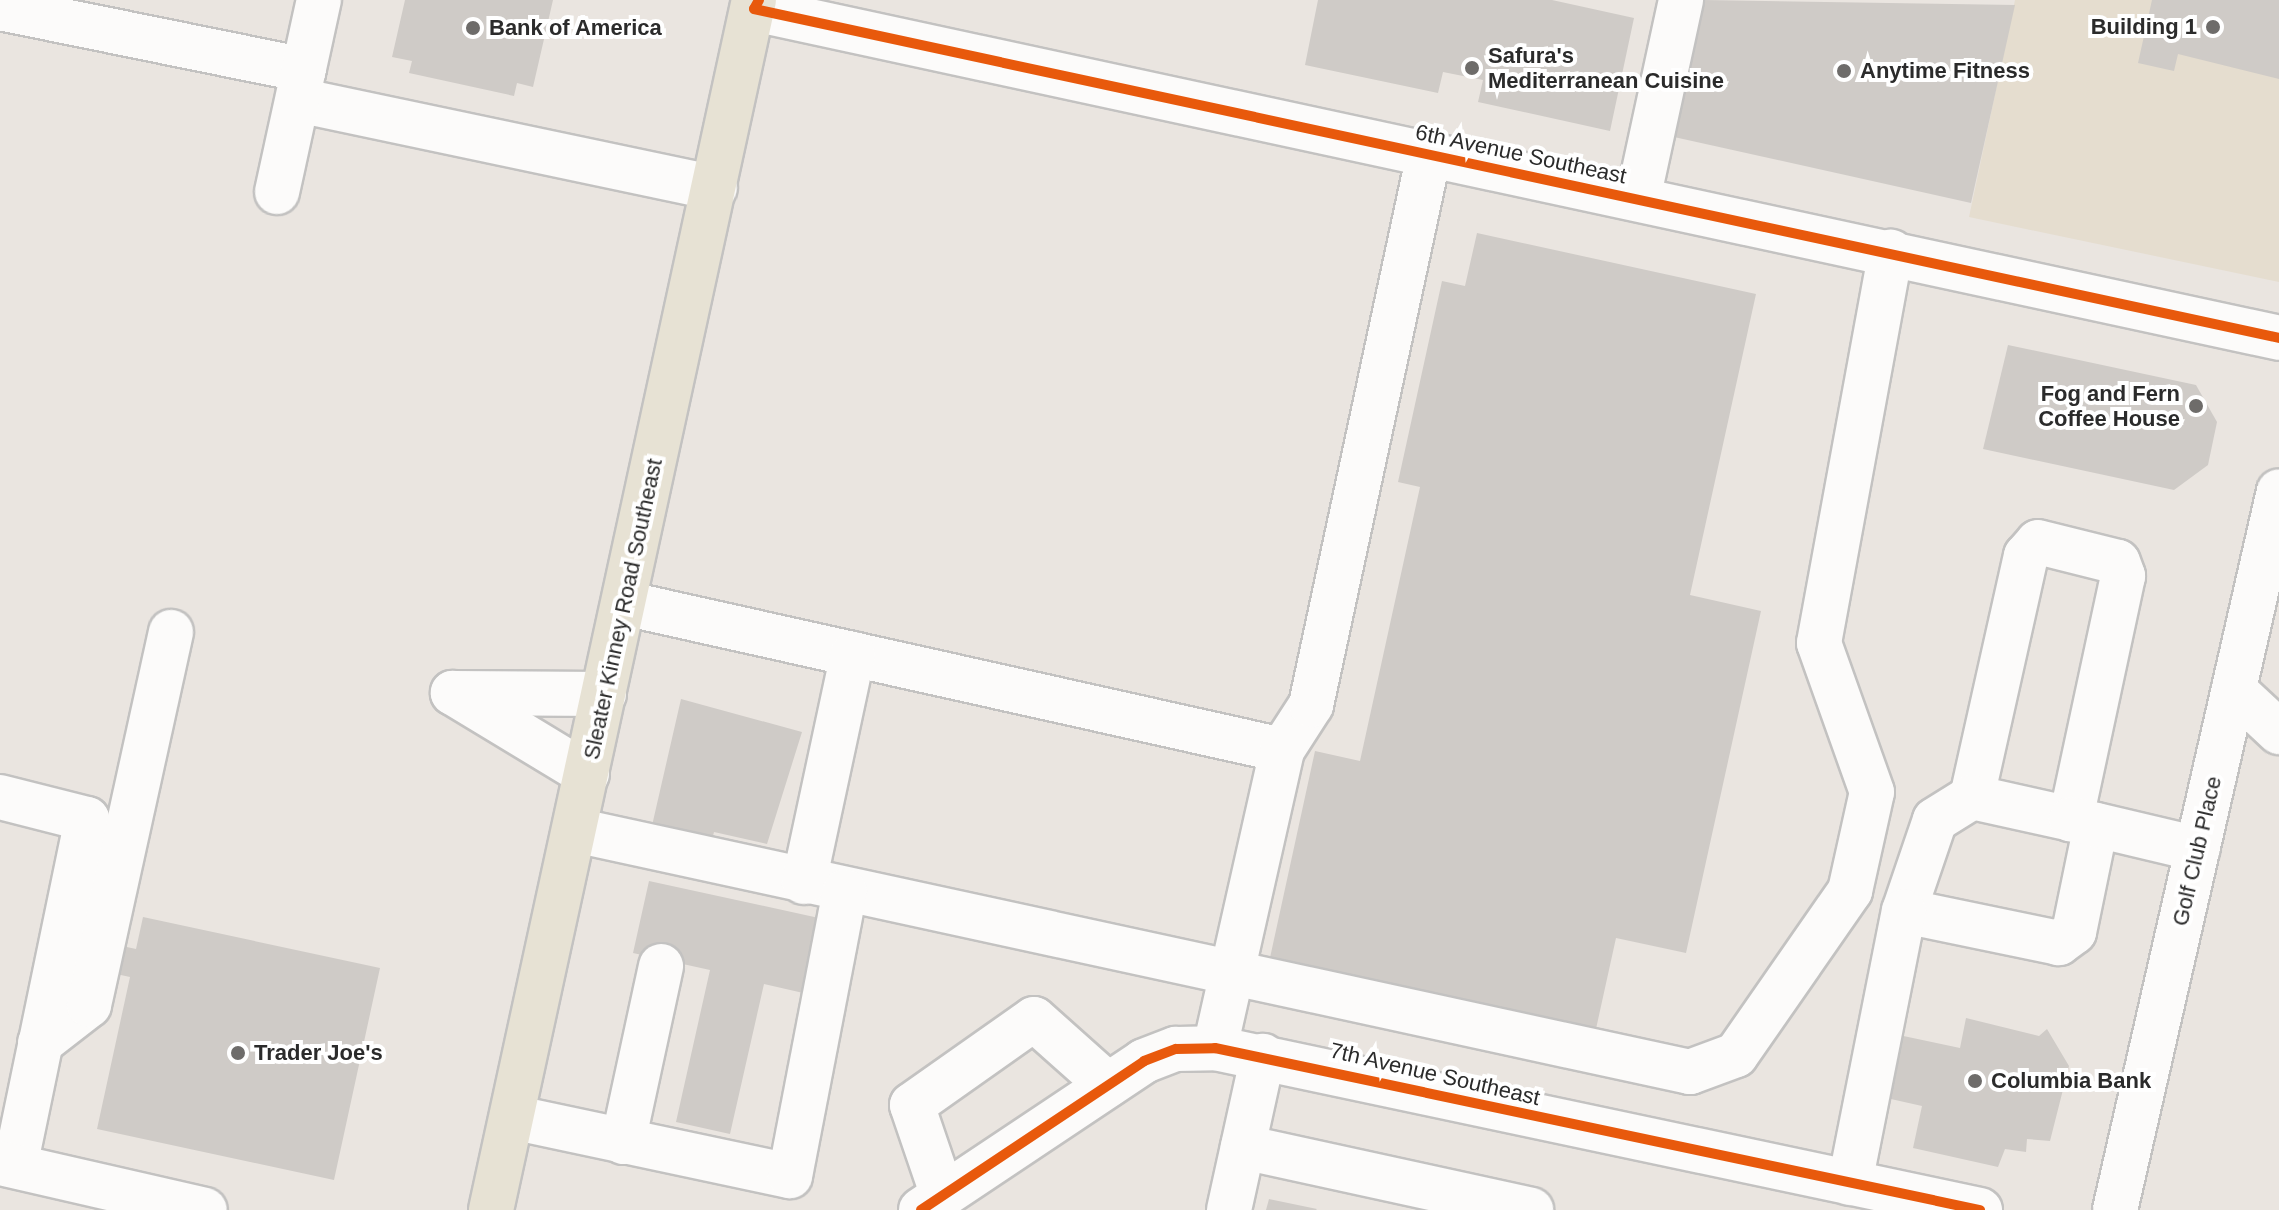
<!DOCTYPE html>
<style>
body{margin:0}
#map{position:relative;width:2279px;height:1210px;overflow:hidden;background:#eae5e0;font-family:Helvetica,sans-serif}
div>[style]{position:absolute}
.education>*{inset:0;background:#e5ddcf}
.building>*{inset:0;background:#cfcbc7}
.roads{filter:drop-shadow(2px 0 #c3c2c1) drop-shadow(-2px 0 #c3c2c1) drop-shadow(0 2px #c3c2c1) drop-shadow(0 -2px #c3c2c1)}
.minor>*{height:44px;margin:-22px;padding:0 22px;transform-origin:22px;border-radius:22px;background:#fcfbfa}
.major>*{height:44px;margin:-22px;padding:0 22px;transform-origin:22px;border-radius:22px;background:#e7e2d4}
.cycleway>*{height:10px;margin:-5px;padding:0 5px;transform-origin:5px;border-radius:5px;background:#e8590c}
.dots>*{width:22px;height:22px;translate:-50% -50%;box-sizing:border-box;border:4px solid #fff;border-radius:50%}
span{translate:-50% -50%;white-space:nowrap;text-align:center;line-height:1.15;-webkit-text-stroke:8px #fff;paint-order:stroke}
.poi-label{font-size:22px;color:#2b2b2b;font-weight:700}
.right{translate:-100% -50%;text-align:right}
.left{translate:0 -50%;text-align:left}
.street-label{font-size:22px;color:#2b2b2b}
</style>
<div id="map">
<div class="education">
<div style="clip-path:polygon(2015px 0,2279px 0,2279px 282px,1969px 217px)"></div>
</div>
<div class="building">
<div style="clip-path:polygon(405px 0,553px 0,533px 87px,517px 83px,514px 96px,409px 73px,412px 61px,392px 57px)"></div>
<div style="clip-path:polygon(1318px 0,1552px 0,1634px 18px,1610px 131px,1478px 102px,1483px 80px,1443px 72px,1438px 93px,1305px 65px)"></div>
<div style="clip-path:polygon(1704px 0,2015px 5px,1971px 203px,1674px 137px)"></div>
<div style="clip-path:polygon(2152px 0,2279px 0,2279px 79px,2178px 54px,2174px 71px,2138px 63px)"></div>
<div style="clip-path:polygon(1477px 233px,1756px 294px,1690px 595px,1761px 611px,1686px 953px,1616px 938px,1594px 1038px,1268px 967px,1315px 751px,1360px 761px,1420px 487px,1398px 482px,1442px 281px,1465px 286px)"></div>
<div style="clip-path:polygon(2008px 345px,2196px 385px,2217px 422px,2208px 465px,2174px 490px,1983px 449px)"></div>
<div style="clip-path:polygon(681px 699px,802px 732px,767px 844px,714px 832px,711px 844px,651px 830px)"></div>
<div style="clip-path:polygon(649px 881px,828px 920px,812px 995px,764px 984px,730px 1134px,676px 1122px,710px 970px,633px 953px)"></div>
<div style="clip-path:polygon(143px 917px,380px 968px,334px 1180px,97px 1129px,130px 977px,98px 970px,104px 942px,136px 949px)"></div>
<div style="clip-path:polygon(1966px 1018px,2039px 1036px,2047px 1029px,2069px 1066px,2050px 1141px,2027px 1139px,2026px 1152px,2005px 1149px,1998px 1167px,1913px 1148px,1922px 1106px,1882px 1097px,1894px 1034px,1960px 1048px)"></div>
<div style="clip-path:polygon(1269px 1199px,1317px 1209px,1316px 1210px,1266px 1210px)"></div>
</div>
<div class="roads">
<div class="minor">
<div style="left:759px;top:0;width:10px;rotate:119deg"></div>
<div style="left:754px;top:9px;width:1560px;rotate:12.17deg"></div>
<div style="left:0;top:8px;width:310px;rotate:11.5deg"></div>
<div style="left:298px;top:100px;width:426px;rotate:11.9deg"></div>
<div style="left:277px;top:192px;width:197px;rotate:-77.7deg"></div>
<div style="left:1638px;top:199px;width:204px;rotate:-77.8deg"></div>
<div style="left:624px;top:603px;width:674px;rotate:12.59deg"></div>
<div style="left:2234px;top:690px;width:62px;rotate:43deg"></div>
<div style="left:587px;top:774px;width:157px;rotate:-148.8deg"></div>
<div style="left:453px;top:693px;width:151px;rotate:0.4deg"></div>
<div style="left:0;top:797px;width:90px;rotate:14.2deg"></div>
<div style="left:87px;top:819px;width:354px;rotate:101.7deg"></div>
<div style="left:1972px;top:797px;width:247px;rotate:-77.4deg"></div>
<div style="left:2026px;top:556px;width:18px;rotate:-49deg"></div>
<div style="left:2038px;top:542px;width:82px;rotate:14deg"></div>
<div style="left:2118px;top:562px;width:15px;rotate:70deg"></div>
<div style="left:2123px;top:576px;width:249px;rotate:102.1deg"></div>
<div style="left:2096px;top:825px;width:109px;rotate:101.6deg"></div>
<div style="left:2074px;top:932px;width:19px;rotate:144deg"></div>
<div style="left:2059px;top:943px;width:158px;rotate:-168.3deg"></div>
<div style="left:1904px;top:911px;width:96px;rotate:-71.2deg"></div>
<div style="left:1935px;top:820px;width:44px;rotate:-31.9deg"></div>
<div style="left:1972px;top:797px;width:101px;rotate:12.5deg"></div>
<div style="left:2071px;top:819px;width:130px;rotate:13.3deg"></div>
<div style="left:575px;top:830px;width:1141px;rotate:12.25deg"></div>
<div style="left:1690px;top:1072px;width:49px;rotate:-20.3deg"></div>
<div style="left:1736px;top:1055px;width:200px;rotate:-55.2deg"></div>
<div style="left:1850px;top:891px;width:101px;rotate:-77.5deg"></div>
<div style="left:1872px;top:792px;width:158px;rotate:-109.6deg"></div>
<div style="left:1819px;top:643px;width:398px;rotate:-79.6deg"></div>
<div style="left:804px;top:882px;width:233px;rotate:-77.9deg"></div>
<div style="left:40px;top:1043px;width:62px;rotate:-37.8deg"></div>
<div style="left:89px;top:1005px;width:382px;rotate:-77.6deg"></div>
<div style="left:1215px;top:1048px;width:305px;rotate:-77.3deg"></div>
<div style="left:1282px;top:750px;width:54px;rotate:-57.2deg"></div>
<div style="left:1311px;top:705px;width:563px;rotate:-77.91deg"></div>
<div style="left:512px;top:1117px;width:284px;rotate:12deg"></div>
<div style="left:790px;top:1176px;width:290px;rotate:-79.1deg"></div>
<div style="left:623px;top:1142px;width:180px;rotate:-77.8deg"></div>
<div style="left:1243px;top:1147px;width:295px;rotate:12.3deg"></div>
<div style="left:0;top:1163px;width:210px;rotate:12.9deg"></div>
<div style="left:1850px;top:1183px;width:277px;rotate:-78.8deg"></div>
<div style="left:943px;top:1196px;width:96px;rotate:-108.8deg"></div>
<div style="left:912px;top:1105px;width:149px;rotate:-35.2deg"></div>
<div style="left:1034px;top:1019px;width:99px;rotate:41.7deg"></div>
<div style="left:921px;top:1210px;width:268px;rotate:-33.7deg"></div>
<div style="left:1144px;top:1061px;width:34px;rotate:-21deg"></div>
<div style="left:1176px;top:1049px;width:39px;rotate:-1deg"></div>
<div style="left:1215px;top:1048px;width:782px;rotate:11.96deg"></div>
<div style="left:1229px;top:1210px;width:158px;rotate:-77.6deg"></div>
<div style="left:2115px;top:1210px;width:737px;rotate:-77.15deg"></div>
</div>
<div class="major">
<div style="left:491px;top:1210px;width:1238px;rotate:-77.74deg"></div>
</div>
</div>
<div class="cycleway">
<div style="left:759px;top:0;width:10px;rotate:119deg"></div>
<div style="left:754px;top:9px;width:1560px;rotate:12.17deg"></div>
<div style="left:921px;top:1210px;width:268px;rotate:-33.7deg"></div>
<div style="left:1144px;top:1061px;width:34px;rotate:-21deg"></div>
<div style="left:1176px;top:1049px;width:39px;rotate:-1deg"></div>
<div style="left:1215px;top:1048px;width:782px;rotate:11.96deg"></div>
</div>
<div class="dots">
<div style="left:2213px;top:27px;background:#6e6c6a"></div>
<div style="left:473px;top:28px;background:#6e6c6a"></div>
<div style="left:1472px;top:68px;background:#6e6c6a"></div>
<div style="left:1844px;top:71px;background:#6e6c6a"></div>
<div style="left:2196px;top:406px;background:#6e6c6a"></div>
<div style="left:238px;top:1053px;background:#6e6c6a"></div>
<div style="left:1975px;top:1081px;background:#6e6c6a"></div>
</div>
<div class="poi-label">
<span class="right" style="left:2197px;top:27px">Building 1</span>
<span class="left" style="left:489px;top:28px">Bank of America</span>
<span class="left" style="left:1488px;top:68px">Safura's<br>Mediterranean Cuisine</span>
<span class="left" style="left:1860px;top:71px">Anytime Fitness</span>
<span class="right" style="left:2180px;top:406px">Fog and Fern<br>Coffee House</span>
<span class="left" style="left:254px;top:1053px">Trader Joe's</span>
<span class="left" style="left:1991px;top:1081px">Columbia Bank</span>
</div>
<div class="street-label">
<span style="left:1521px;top:154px;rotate:12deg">6th Avenue Southeast</span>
<span style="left:623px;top:609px;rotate:-78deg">Sleater Kinney Road Southeast</span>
<span style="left:2197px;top:851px;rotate:-77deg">Golf Club Place</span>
<span style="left:1435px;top:1074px;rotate:13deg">7th Avenue Southeast</span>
</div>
</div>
